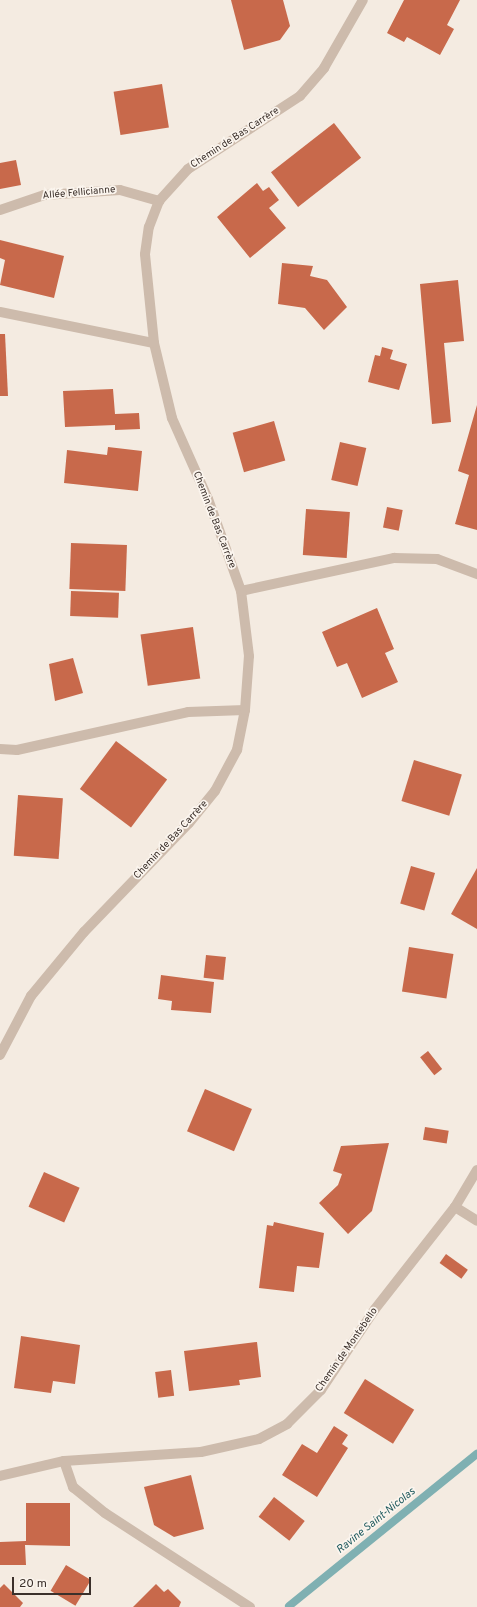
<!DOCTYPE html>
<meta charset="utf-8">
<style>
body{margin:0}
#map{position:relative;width:477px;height:1607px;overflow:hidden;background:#f4ebe1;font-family:Overpass,sans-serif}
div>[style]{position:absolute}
.stream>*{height:8px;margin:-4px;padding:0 4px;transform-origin:4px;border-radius:4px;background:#7fb0b2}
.building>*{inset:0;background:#c8694b;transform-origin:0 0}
.minor>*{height:10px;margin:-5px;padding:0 5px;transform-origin:5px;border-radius:5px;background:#cdbbac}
span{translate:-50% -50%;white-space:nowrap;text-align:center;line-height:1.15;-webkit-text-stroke:3.5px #fbf5ee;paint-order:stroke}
.street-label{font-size:10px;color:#3b302b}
.water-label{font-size:11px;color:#1f5a5e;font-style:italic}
.scale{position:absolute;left:12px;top:1577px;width:79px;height:18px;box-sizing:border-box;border:2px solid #3b302b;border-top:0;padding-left:5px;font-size:12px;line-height:14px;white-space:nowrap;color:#3b302b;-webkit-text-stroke:3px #fbf5ee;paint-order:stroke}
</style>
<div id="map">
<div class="stream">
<div style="left:289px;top:1606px;width:242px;rotate:-39deg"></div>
</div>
<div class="building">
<div style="clip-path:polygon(231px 0,283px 0,290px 26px,280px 40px,244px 50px)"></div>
<div style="clip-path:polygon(404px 0,460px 0,447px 25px,454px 29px,440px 55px,407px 37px,404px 42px,387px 33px)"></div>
<div style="left:162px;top:84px;width:44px;height:49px;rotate:81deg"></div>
<div style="left:334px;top:123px;width:44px;height:80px;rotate:52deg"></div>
<div style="clip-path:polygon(16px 160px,21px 185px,0 189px,0 163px)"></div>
<div style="clip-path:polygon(257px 183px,263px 191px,269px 187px,279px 200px,269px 208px,286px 228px,250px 258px,217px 217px)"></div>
<div style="clip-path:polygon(0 240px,64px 256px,54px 298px,0 285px,5px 260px,0 258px)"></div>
<div style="clip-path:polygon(282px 263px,313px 266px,310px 276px,327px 280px,347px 307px,324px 330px,305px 308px,278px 304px)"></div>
<div style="clip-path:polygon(458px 280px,464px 341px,444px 343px,451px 422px,432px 424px,420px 284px)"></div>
<div style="clip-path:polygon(0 334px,5px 334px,8px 396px,0 396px)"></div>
<div style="clip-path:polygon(382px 347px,393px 350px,390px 359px,407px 364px,399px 390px,368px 382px,375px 355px,380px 356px)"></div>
<div style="clip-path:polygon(113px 389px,115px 414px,139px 413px,140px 429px,115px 430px,115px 425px,65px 427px,63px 391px)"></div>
<div style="clip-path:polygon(477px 405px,477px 530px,455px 524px,469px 475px,458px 471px)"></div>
<div style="left:274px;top:421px;width:41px;height:43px;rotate:74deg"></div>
<div style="left:340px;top:442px;width:27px;height:39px;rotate:13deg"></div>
<div style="clip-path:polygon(108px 447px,142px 451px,138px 491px,64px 483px,67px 450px,107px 455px)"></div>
<div style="left:387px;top:507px;width:16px;height:21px;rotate:11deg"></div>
<div style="left:306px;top:509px;width:44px;height:46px;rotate:4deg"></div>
<div style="left:71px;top:543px;width:56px;height:46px;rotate:2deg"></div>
<div style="left:71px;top:591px;width:48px;height:25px;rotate:2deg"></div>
<div style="clip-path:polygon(377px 608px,394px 649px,385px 653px,398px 682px,362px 698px,347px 663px,337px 667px,322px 632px)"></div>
<div style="left:193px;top:627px;width:52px;height:53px;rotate:82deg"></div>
<div style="clip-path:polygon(73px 658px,83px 693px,55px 701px,49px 664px)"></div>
<div style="left:116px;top:741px;width:64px;height:60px;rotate:37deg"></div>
<div style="left:414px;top:760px;width:50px;height:43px;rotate:17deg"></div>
<div style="left:18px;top:795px;width:45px;height:61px;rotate:4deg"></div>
<div style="left:411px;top:866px;width:25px;height:39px;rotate:16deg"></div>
<div style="clip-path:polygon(477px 868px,477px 929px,451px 914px)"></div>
<div style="left:409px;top:947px;width:45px;height:45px;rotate:9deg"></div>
<div style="left:206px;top:955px;width:20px;height:23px;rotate:6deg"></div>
<div style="clip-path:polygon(161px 975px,214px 982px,211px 1013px,171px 1010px,172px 1001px,158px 999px)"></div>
<div style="left:428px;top:1051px;width:23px;height:10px;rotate:52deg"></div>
<div style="left:205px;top:1089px;width:51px;height:46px;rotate:23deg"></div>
<div style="left:425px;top:1127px;width:24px;height:13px;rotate:9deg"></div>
<div style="clip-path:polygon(389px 1143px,372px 1211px,348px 1234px,319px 1203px,338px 1185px,342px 1174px,333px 1171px,341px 1146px)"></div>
<div style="left:44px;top:1172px;width:39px;height:38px;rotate:24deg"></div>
<div style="clip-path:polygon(274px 1222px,324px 1233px,319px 1268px,297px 1266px,294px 1292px,259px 1288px,267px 1225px,273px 1226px)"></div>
<div style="left:446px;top:1254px;width:27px;height:11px;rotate:36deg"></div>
<div style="clip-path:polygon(21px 1336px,80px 1345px,75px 1384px,53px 1381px,51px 1393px,14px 1388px)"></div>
<div style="clip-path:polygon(257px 1342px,261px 1377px,239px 1380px,240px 1385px,189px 1391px,184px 1351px)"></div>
<div style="left:171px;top:1370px;width:26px;height:16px;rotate:83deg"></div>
<div style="left:365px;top:1379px;width:58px;height:40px;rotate:32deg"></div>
<div style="clip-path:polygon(334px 1426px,348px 1435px,342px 1444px,348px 1448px,317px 1497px,282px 1475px,302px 1444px,317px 1453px)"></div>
<div style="clip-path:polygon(191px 1475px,204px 1529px,174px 1537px,154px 1525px,144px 1487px)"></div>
<div style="left:274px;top:1497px;width:39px;height:25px;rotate:38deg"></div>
<div style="clip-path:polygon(26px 1503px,70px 1503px,70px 1546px,25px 1545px,26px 1565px,0 1565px,0 1542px,26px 1541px)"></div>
<div style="left:66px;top:1565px;width:29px;height:30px;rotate:31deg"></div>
<div style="clip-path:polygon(4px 1584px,23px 1603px,20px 1607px,0 1607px,0 1588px)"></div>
<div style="clip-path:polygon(156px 1584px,164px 1592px,168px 1589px,181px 1602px,179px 1607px,133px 1607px)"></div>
</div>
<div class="minor">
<div style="left:0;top:210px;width:46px;rotate:-18.8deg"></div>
<div style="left:44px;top:195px;width:76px;rotate:-3.8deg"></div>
<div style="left:120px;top:190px;width:41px;rotate:15.8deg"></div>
<div style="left:0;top:312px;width:157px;rotate:11.4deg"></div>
<div style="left:241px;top:591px;width:157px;rotate:-12.2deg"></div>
<div style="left:394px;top:558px;width:43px;rotate:1.3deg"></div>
<div style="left:437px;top:559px;width:43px;rotate:20.6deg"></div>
<div style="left:0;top:749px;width:17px;rotate:3deg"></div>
<div style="left:17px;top:750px;width:175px;rotate:-12.5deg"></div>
<div style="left:188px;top:712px;width:57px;rotate:-2deg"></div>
<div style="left:0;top:1055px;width:67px;rotate:-62.3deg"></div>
<div style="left:31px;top:996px;width:83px;rotate:-50.4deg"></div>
<div style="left:84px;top:932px;width:151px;rotate:-46.1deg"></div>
<div style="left:189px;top:823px;width:41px;rotate:-50.9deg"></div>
<div style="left:215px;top:791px;width:47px;rotate:-61.8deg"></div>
<div style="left:237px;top:750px;width:41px;rotate:-78.7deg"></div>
<div style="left:245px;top:710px;width:54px;rotate:-85.8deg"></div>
<div style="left:249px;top:656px;width:65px;rotate:-97deg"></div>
<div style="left:241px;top:591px;width:98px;rotate:-109.7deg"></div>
<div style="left:208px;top:499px;width:89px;rotate:-114deg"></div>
<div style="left:172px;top:418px;width:77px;rotate:-103.5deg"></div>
<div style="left:154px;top:343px;width:89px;rotate:-95.8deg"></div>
<div style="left:145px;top:254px;width:27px;rotate:-82deg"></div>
<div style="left:149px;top:227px;width:28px;rotate:-69deg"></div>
<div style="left:159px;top:201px;width:43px;rotate:-47.8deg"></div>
<div style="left:188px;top:169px;width:134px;rotate:-33.1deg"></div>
<div style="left:300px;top:96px;width:37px;rotate:-49deg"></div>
<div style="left:324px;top:68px;width:78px;rotate:-60.2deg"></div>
<div style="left:455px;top:1207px;width:26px;rotate:32deg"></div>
<div style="left:64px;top:1461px;width:28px;rotate:71deg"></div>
<div style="left:73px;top:1487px;width:41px;rotate:39.1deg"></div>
<div style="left:105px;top:1513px;width:173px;rotate:33deg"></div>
<div style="left:0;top:1476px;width:66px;rotate:-13.2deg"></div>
<div style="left:64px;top:1461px;width:137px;rotate:-3.8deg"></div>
<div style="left:201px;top:1452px;width:59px;rotate:-12.6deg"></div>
<div style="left:259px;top:1439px;width:32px;rotate:-28deg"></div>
<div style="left:287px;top:1424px;width:48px;rotate:-45deg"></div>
<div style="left:321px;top:1390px;width:97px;rotate:-56.3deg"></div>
<div style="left:375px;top:1309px;width:130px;rotate:-51.9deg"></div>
<div style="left:455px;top:1207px;width:43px;rotate:-59.3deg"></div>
</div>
<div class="street-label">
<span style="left:235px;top:138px;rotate:-33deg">Chemin de Bas Carrère</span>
<span style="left:79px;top:193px;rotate:-5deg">Allée Fellicianne</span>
<span style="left:214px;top:520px;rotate:69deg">Chemin de Bas Carrère</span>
<span style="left:171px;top:840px;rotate:-47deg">Chemin de Bas Carrère</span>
<span style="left:347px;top:1350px;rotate:-55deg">Chemin de Montebello</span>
</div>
<div class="water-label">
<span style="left:376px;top:1521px;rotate:-39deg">Ravine Saint-Nicolas</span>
</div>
<div class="scale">20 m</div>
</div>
